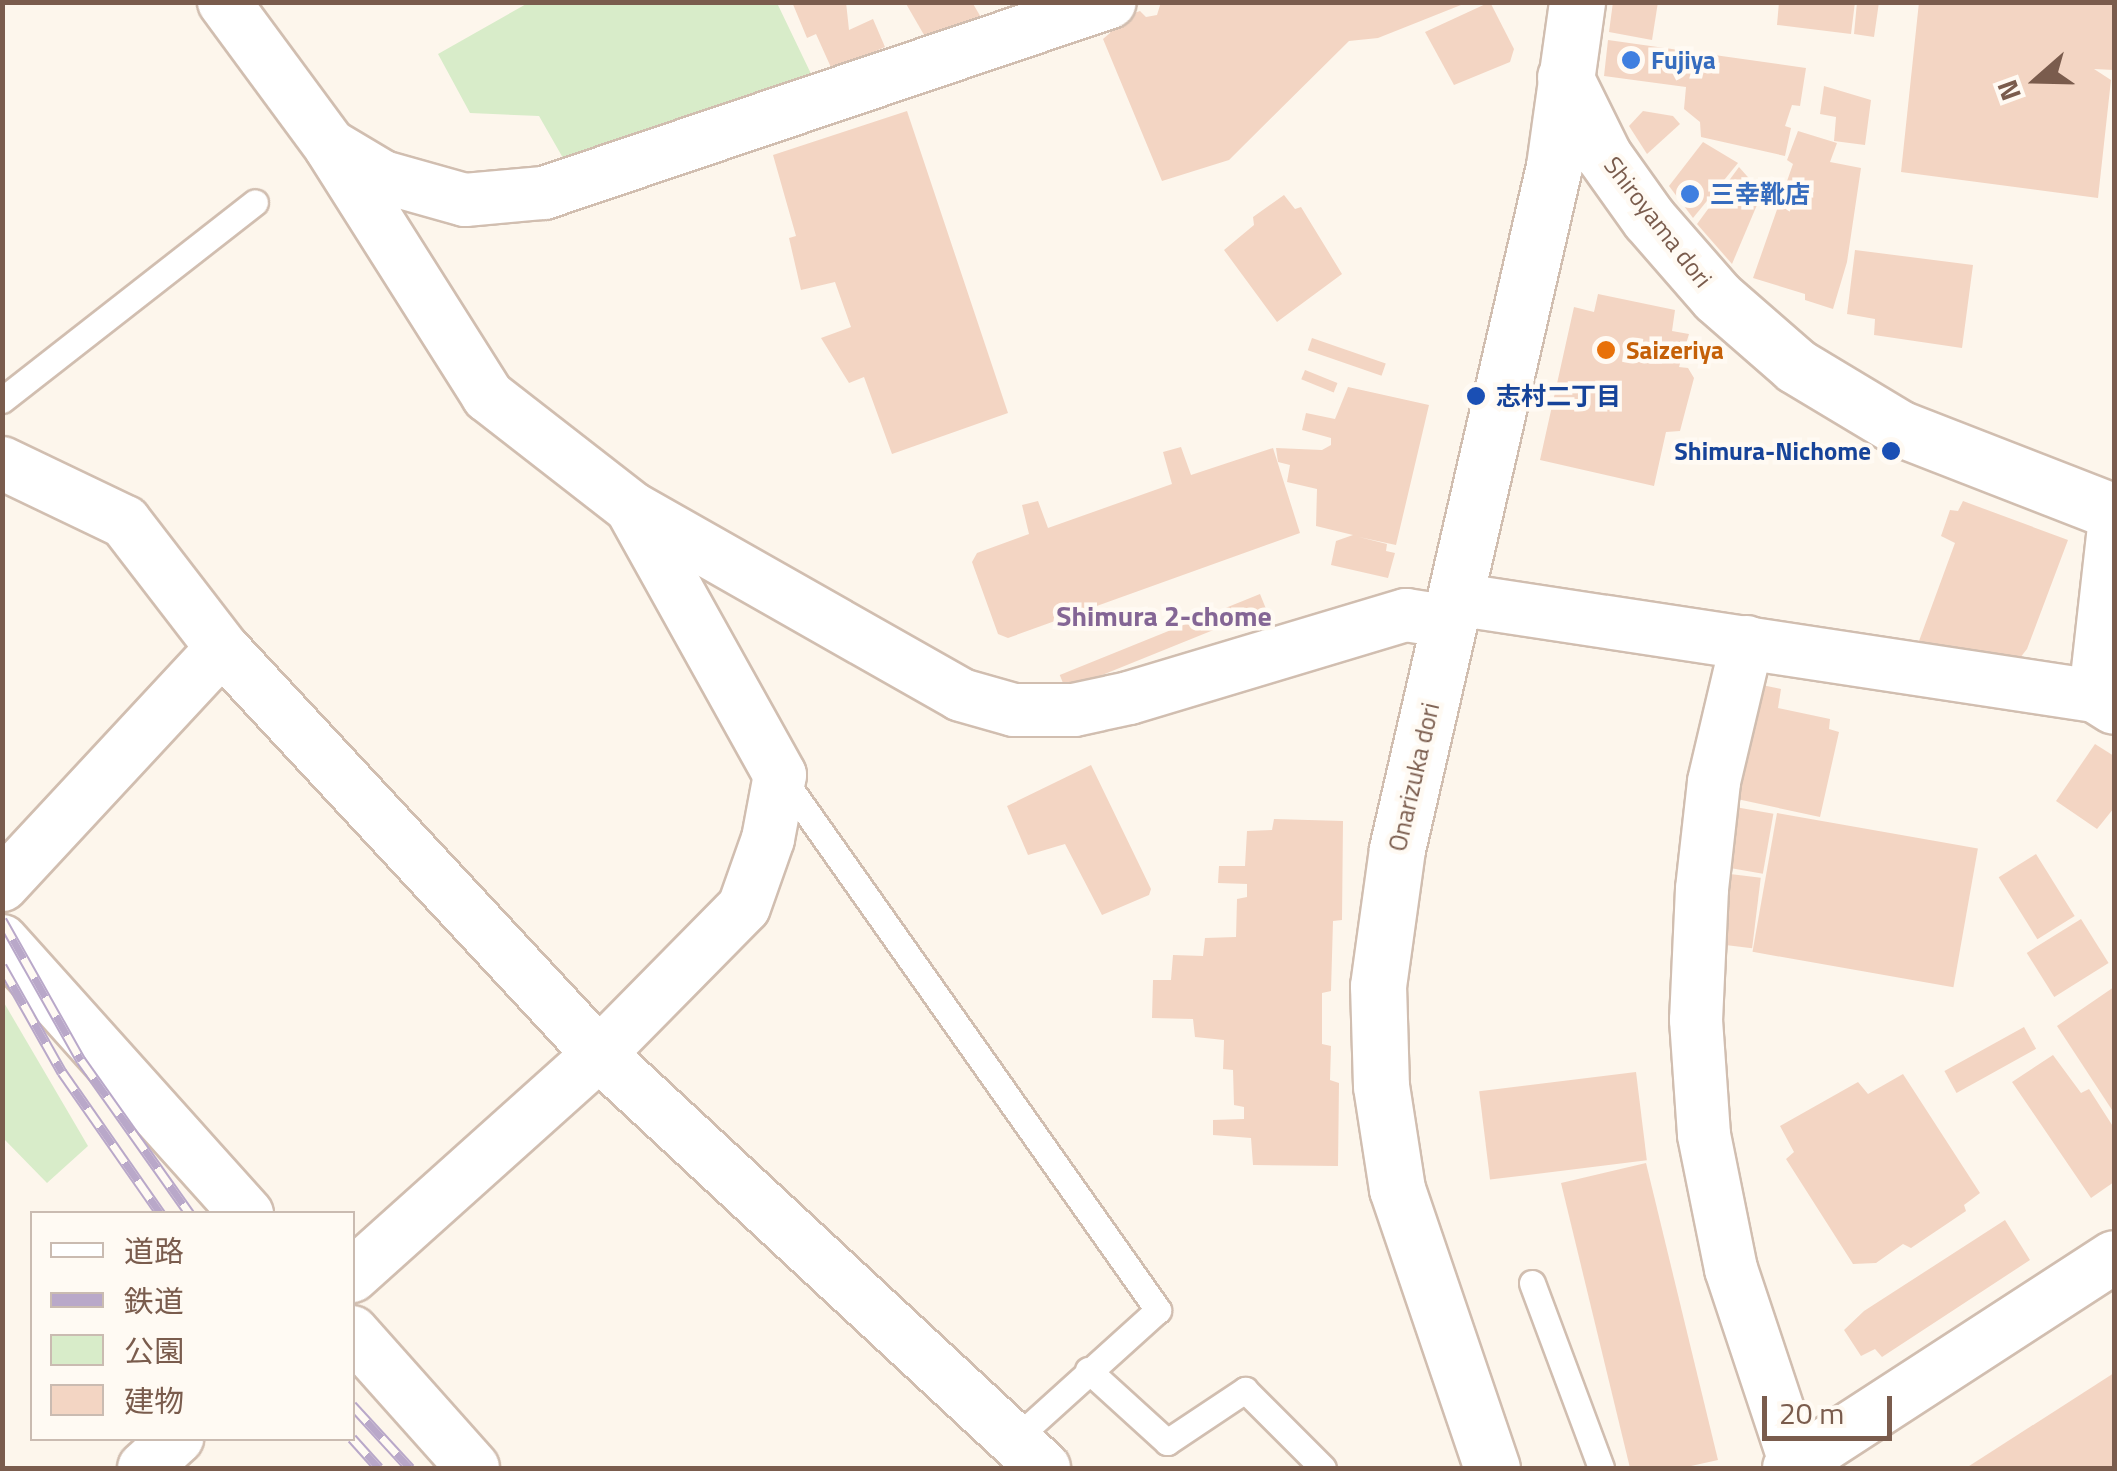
<!DOCTYPE html>
<meta charset="utf-8">
<style>
body{margin:0}
#map{position:relative;width:2117px;height:1471px;overflow:hidden;background:#fdf6ec;font-family:"Titillium Web","Noto Sans JP",sans-serif}
div>[style]{position:absolute}
.green>*{inset:0;background:#d8ecc9}
.building>*{inset:0;background:#f3d5c3;transform-origin:0 0}
.roads{filter:drop-shadow(2px 0 #d1beb0) drop-shadow(-2px 0 #d1beb0) drop-shadow(0 2px #d1beb0) drop-shadow(0 -2px #d1beb0)}
.service>*{height:25px;margin:-12.5px;padding:0 12.5px;transform-origin:12.5px;border-radius:12.5px;background:#fff}
.minor>*{height:52px;margin:-26px;padding:0 26px;transform-origin:26px;border-radius:26px;background:#fff}
.tertiary>*{height:55px;margin:-27.5px;padding:0 27.5px;transform-origin:27.5px;border-radius:27.5px;background:#fff}
.rail>*{height:11px;margin-top:-5.5px;transform-origin:0;background:repeating-linear-gradient(90deg,#fffaf3 0 22px,#b9a8c9 0 44px);box-sizing:border-box;border-block:2px solid #b9a8c9}
.dots>*{width:28px;height:28px;translate:-50% -50%;box-sizing:border-box;border:5px solid #fffaf3;border-radius:50%}
span{translate:-50% -50%;white-space:nowrap;text-align:center;line-height:1.15;-webkit-text-stroke:9px #fffaf3;paint-order:stroke}
.shop-label{font-size:25px;color:#366cbe;font-weight:700}
.left{translate:0 -50%;text-align:left}
.street-label{font-size:25px;color:#7a5c4d}
.food-label{font-size:25px;color:#c56008;font-weight:700}
.transit-label{font-size:25px;color:#164399;font-weight:700}
.right{translate:-100% -50%;text-align:right}
.neighbourhood-label{font-size:28px;color:#846695;font-weight:700}
.frame{position:absolute;inset:0;border:5px solid #7a5c4d;pointer-events:none}
.legend{position:absolute;left:30px;top:1211px;width:325px;height:230px;box-sizing:border-box;background:#fffaf3;border:2px solid #cabbb1;margin:0;padding:12px 18px;list-style:none;font-size:30px;color:#7a5c4d}
.legend li{display:flex;align-items:center;gap:20px;height:50px}
.legend b{width:50px;border:2px solid #cabbb1}
.north{position:absolute;left:1987px;top:30px;width:100px;height:100px;-webkit-text-stroke:8px #fffaf3;paint-order:stroke;rotate:250deg;font-size:28px;font-weight:700;line-height:40px;text-align:center;color:#7a5c4d}
.north::after{content:'';display:block;margin:auto;width:35px;height:45px;background:#7a5c4d;clip-path:polygon(50% 0,100% 100%,50% 72%,0 100%)}
.scale{position:absolute;left:1762px;top:1396px;width:130px;height:45px;box-sizing:border-box;border:5px solid #7a5c4d;border-top:0;padding-left:12px;font-size:30px;line-height:35px;white-space:nowrap;color:#7a5c4d;-webkit-text-stroke:8px #fffaf3;paint-order:stroke}
</style>
<div id="map">
<div class="green">
<div style="clip-path:polygon(528px 3px,777px 3px,814px 80px,563px 158px,539px 116px,470px 113px,438px 54px)"></div>
<div style="clip-path:polygon(3px 1001px,88px 1146px,47px 1183px,3px 1138px)"></div>
</div>
<div class="building">
<div style="clip-path:polygon(792px 2px,846px 2px,849px 30px,873px 19px,885px 47px,858px 59px,863px 72px,838px 83px,816px 34px,807px 38px)"></div>
<div style="clip-path:polygon(905px 2px,972px 2px,986px 26px,931px 47px)"></div>
<div style="clip-path:polygon(1161px 2px,1466px 3px,1378px 38px,1349px 41px,1229px 160px,1162px 181px,1103px 39px,1110px 33px,1112px 21px,1140px 11px,1146px 17px,1157px 15px)"></div>
<div style="clip-path:polygon(1490px 2px,1514px 49px,1510px 62px,1454px 85px,1425px 32px)"></div>
<div style="clip-path:polygon(1613px 2px,1658px 2px,1652px 40px,1609px 32px)"></div>
<div style="clip-path:polygon(1779px 2px,1855px 2px,1851px 34px,1777px 25px)"></div>
<div style="clip-path:polygon(1857px 2px,1879px 2px,1874px 37px,1854px 34px)"></div>
<div style="clip-path:polygon(1919px 2px,2114px 2px,2114px 70px,2094px 69px,2111px 80px,2098px 198px,1901px 172px)"></div>
<div style="clip-path:polygon(1608px 40px,1806px 68px,1800px 106px,1792px 105px,1785px 126px,1791px 128px,1785px 156px,1701px 137px,1700px 122px,1684px 109px,1686px 87px,1604px 76px)"></div>
<div style="clip-path:polygon(1824px 86px,1871px 100px,1865px 145px,1834px 141px,1836px 117px,1820px 114px)"></div>
<div style="clip-path:polygon(907px 111px,1008px 413px,892px 454px,864px 377px,849px 383px,821px 338px,851px 327px,835px 282px,801px 290px,789px 238px,796px 236px,773px 155px)"></div>
<div style="clip-path:polygon(1643px 111px,1673px 116px,1680px 124px,1647px 154px,1629px 126px)"></div>
<div style="clip-path:polygon(1798px 131px,1837px 143px,1830px 162px,1861px 168px,1847px 262px,1833px 309px,1805px 300px,1805px 294px,1753px 278px,1793px 164px,1787px 160px)"></div>
<div style="clip-path:polygon(1703px 142px,1738px 163px,1693px 218px,1669px 186px)"></div>
<div style="clip-path:polygon(1739px 167px,1762px 193px,1732px 264px,1697px 224px)"></div>
<div style="clip-path:polygon(1284px 195px,1295px 209px,1301px 207px,1342px 274px,1277px 322px,1224px 250px,1254px 225px,1253px 217px)"></div>
<div style="clip-path:polygon(1855px 250px,1973px 265px,1962px 348px,1874px 335px,1875px 319px,1847px 314px)"></div>
<div style="clip-path:polygon(1598px 294px,1675px 310px,1672px 331px,1689px 334px,1679px 367px,1688px 368px,1694px 378px,1680px 431px,1666px 432px,1654px 486px,1540px 460px,1574px 307px,1594px 312px)"></div>
<div style="left:1312px;top:338px;width:78px;height:13px;rotate:19deg"></div>
<div style="left:1305px;top:370px;width:35px;height:10px;rotate:22deg"></div>
<div style="clip-path:polygon(1348px 387px,1429px 405px,1396px 545px,1359px 537px,1387px 544px,1386px 551px,1395px 553px,1388px 578px,1331px 565px,1336px 541px,1353px 535px,1316px 526px,1317px 489px,1287px 482px,1290px 465px,1278px 462px,1276px 448px,1322px 450px,1331px 445px,1331px 438px,1302px 430px,1306px 413px,1335px 419px)"></div>
<div style="clip-path:polygon(1181px 447px,1191px 475px,1273px 448px,1300px 533px,1008px 638px,998px 634px,972px 562px,977px 553px,1029px 534px,1022px 505px,1038px 501px,1048px 528px,1172px 484px,1163px 452px)"></div>
<div style="clip-path:polygon(1963px 501px,2068px 540px,2027px 649px,2016px 663px,1955px 654px,1919px 641px,1955px 543px,1941px 536px,1950px 510px,1958px 511px)"></div>
<div style="left:1260px;top:594px;width:16px;height:216px;rotate:68deg"></div>
<div style="clip-path:polygon(1762px 685px,1781px 689px,1778px 708px,1830px 719px,1829px 729px,1839px 732px,1820px 817px,1737px 799px)"></div>
<div style="clip-path:polygon(2095px 744px,2114px 756px,2114px 808px,2097px 829px,2056px 801px)"></div>
<div style="clip-path:polygon(1091px 765px,1151px 889px,1149px 895px,1102px 915px,1065px 844px,1028px 855px,1007px 806px)"></div>
<div style="left:1735px;top:807px;width:39px;height:61px;rotate:10deg"></div>
<div style="left:1777px;top:813px;width:204px;height:141px;rotate:10deg"></div>
<div style="clip-path:polygon(1274px 819px,1343px 821px,1342px 920px,1333px 921px,1331px 991px,1322px 993px,1322px 1044px,1331px 1046px,1330px 1080px,1339px 1083px,1338px 1166px,1253px 1165px,1251px 1138px,1213px 1135px,1213px 1120px,1244px 1119px,1244px 1107px,1234px 1105px,1233px 1070px,1223px 1069px,1224px 1040px,1195px 1037px,1193px 1019px,1152px 1018px,1153px 980px,1171px 980px,1173px 955px,1203px 956px,1205px 938px,1236px 937px,1237px 899px,1247px 897px,1247px 884px,1218px 883px,1219px 866px,1245px 866px,1247px 831px,1272px 830px)"></div>
<div style="left:2036px;top:854px;width:73px;height:44px;rotate:58deg"></div>
<div style="left:1730px;top:874px;width:31px;height:71px;rotate:7deg"></div>
<div style="left:2081px;top:919px;width:52px;height:64px;rotate:58deg"></div>
<div style="clip-path:polygon(2114px 987px,2114px 1113px,2057px 1026px)"></div>
<div style="left:2024px;top:1027px;width:25px;height:91px;rotate:61deg"></div>
<div style="clip-path:polygon(2053px 1055px,2081px 1093px,2089px 1089px,2114px 1128px,2114px 1182px,2091px 1198px,2012px 1082px)"></div>
<div style="left:1636px;top:1072px;width:89px;height:158px;rotate:83deg"></div>
<div style="clip-path:polygon(1903px 1074px,1980px 1193px,1964px 1205px,1966px 1211px,1911px 1248px,1903px 1244px,1876px 1263px,1853px 1264px,1786px 1159px,1794px 1152px,1780px 1126px,1858px 1082px,1868px 1094px)"></div>
<div style="clip-path:polygon(1646px 1163px,1718px 1460px,1682px 1468px,1630px 1468px,1561px 1183px)"></div>
<div style="clip-path:polygon(2005px 1220px,2030px 1260px,1882px 1357px,1875px 1349px,1861px 1356px,1844px 1330px,1864px 1311px)"></div>
<div style="clip-path:polygon(2114px 1373px,2114px 1468px,1966px 1468px)"></div>
</div>
<div class="roads">
<div class="service">
<div style="left:2px;top:400px;width:321px;rotate:-38deg"></div>
<div style="left:784px;top:780px;width:649px;rotate:54.79deg"></div>
<div style="left:1158px;top:1310px;width:195px;rotate:137.9deg"></div>
<div style="left:1532px;top:1283px;width:197px;rotate:69.5deg"></div>
<div style="left:1088px;top:1370px;width:107px;rotate:42.3deg"></div>
<div style="left:1167px;top:1442px;width:94px;rotate:-33.7deg"></div>
<div style="left:1245px;top:1390px;width:110px;rotate:45deg"></div>
</div>
<div class="minor">
<div style="left:224px;top:2px;width:179px;rotate:53.6deg"></div>
<div style="left:330px;top:146px;width:296px;rotate:57.7deg"></div>
<div style="left:488px;top:396px;width:182px;rotate:37.9deg"></div>
<div style="left:632px;top:508px;width:378px;rotate:29.6deg"></div>
<div style="left:961px;top:695px;width:55px;rotate:15.8deg"></div>
<div style="left:1014px;top:710px;width:60px"></div>
<div style="left:1074px;top:710px;width:56px;rotate:-12.3deg"></div>
<div style="left:1129px;top:698px;width:289px;rotate:-16.7deg"></div>
<div style="left:1406px;top:615px;width:45px;rotate:9deg"></div>
<div style="left:331px;top:146px;width:61px;rotate:30.8deg"></div>
<div style="left:383px;top:177px;width:85px;rotate:15.7deg"></div>
<div style="left:465px;top:200px;width:79px;rotate:-5.1deg"></div>
<div style="left:544px;top:193px;width:597px;rotate:-18.65deg"></div>
<div style="left:2px;top:463px;width:136px;rotate:25.6deg"></div>
<div style="left:125px;top:522px;width:159px;rotate:52.4deg"></div>
<div style="left:222px;top:648px;width:554px;rotate:47.12deg"></div>
<div style="left:599px;top:1054px;width:608px;rotate:42.93deg"></div>
<div style="left:1455px;top:599px;width:647px;rotate:8.62deg"></div>
<div style="left:2095px;top:696px;width:22px;rotate:32deg"></div>
<div style="left:1747px;top:642px;width:144px;rotate:103.3deg"></div>
<div style="left:1714px;top:782px;width:108px;rotate:96.4deg"></div>
<div style="left:1702px;top:889px;width:131px;rotate:92.6deg"></div>
<div style="left:1696px;top:1020px;width:115px;rotate:86deg"></div>
<div style="left:1704px;top:1135px;width:137px;rotate:78.6deg"></div>
<div style="left:1731px;top:1269px;width:206px;rotate:71.6deg"></div>
<div style="left:2095px;top:696px;width:171px;rotate:-83.6deg"></div>
<div style="left:2px;top:885px;width:323px;rotate:-47.1deg"></div>
<div style="left:2px;top:941px;width:367px;rotate:48.1deg"></div>
<div style="left:352px;top:1276px;width:332px;rotate:-41.9deg"></div>
<div style="left:599px;top:1054px;width:206px;rotate:-45.4deg"></div>
<div style="left:744px;top:907px;width:72px;rotate:-70.6deg"></div>
<div style="left:768px;top:839px;width:65px;rotate:-79.4deg"></div>
<div style="left:780px;top:775px;width:304px;rotate:-119.1deg"></div>
<div style="left:352px;top:1332px;width:182px;rotate:48.3deg"></div>
<div style="left:144px;top:1468px;width:45px;rotate:-42.3deg"></div>
<div style="left:1789px;top:1468px;width:387px;rotate:-33deg"></div>
</div>
<div class="tertiary">
<div style="left:1565px;top:77px;width:88px;rotate:63.7deg"></div>
<div style="left:1604px;top:156px;width:77px;rotate:54.5deg"></div>
<div style="left:1649px;top:219px;width:103px;rotate:48.9deg"></div>
<div style="left:1717px;top:297px;width:105px;rotate:41.1deg"></div>
<div style="left:1796px;top:366px;width:120px;rotate:31deg"></div>
<div style="left:1899px;top:428px;width:231px;rotate:21.3deg"></div>
<div style="left:1492px;top:1468px;width:295px;rotate:-108.8deg"></div>
<div style="left:1397px;top:1189px;width:104px;rotate:-98.8deg"></div>
<div style="left:1381px;top:1086px;width:100px;rotate:-91.7deg"></div>
<div style="left:1378px;top:986px;width:138px;rotate:-82.1deg"></div>
<div style="left:1397px;top:849px;width:701px;rotate:-77.05deg"></div>
<div style="left:1554px;top:166px;width:166px;rotate:-82deg"></div>
</div>
</div>
<div class="rail">
<div style="left:2px;top:920px;width:161px;rotate:60.6deg"></div>
<div style="left:81px;top:1060px;width:189px;rotate:54.7deg"></div>
<div style="left:2px;top:966px;width:122px;rotate:60.5deg"></div>
<div style="left:62px;top:1072px;width:173px;rotate:55.1deg"></div>
<div style="left:352px;top:1405px;width:86px;rotate:47.4deg"></div>
<div style="left:352px;top:1438px;width:40px;rotate:48deg"></div>
</div>
<div class="dots">
<div style="left:1631px;top:60px;background:#3f7fe0"></div>
<div style="left:1690px;top:194px;background:#3f7fe0"></div>
<div style="left:1606px;top:350px;background:#e8710a"></div>
<div style="left:1476px;top:396px;background:#1a4fb4"></div>
<div style="left:1891px;top:451px;background:#1a4fb4"></div>
</div>
<div class="shop-label">
<span class="left" style="left:1651px;top:60px">Fujiya</span>
<span class="left" style="left:1710px;top:194px">三幸靴店</span>
</div>
<div class="street-label">
<span style="left:1658px;top:222px;rotate:52deg">Shiroyama dori</span>
<span style="left:1414px;top:777px;rotate:-77deg">Onarizuka dori</span>
</div>
<div class="food-label">
<span class="left" style="left:1626px;top:350px">Saizeriya</span>
</div>
<div class="transit-label">
<span class="left" style="left:1496px;top:396px">志村二丁目</span>
<span class="right" style="left:1871px;top:451px">Shimura-Nichome</span>
</div>
<div class="neighbourhood-label">
<span style="left:1164px;top:616px">Shimura 2-chome</span>
</div>
<div class="frame"></div>
<ul class="legend">
<li><b style="height:12px;background:#fff"></b>道路</li>
<li><b style="height:12px;background:#b9a8c9"></b>鉄道</li>
<li><b style="height:28px;background:#d8ecc9"></b>公園</li>
<li><b style="height:28px;background:#f3d5c3"></b>建物</li>
</ul>
<div class="north">N</div>
<div class="scale">20 m</div>
</div>
